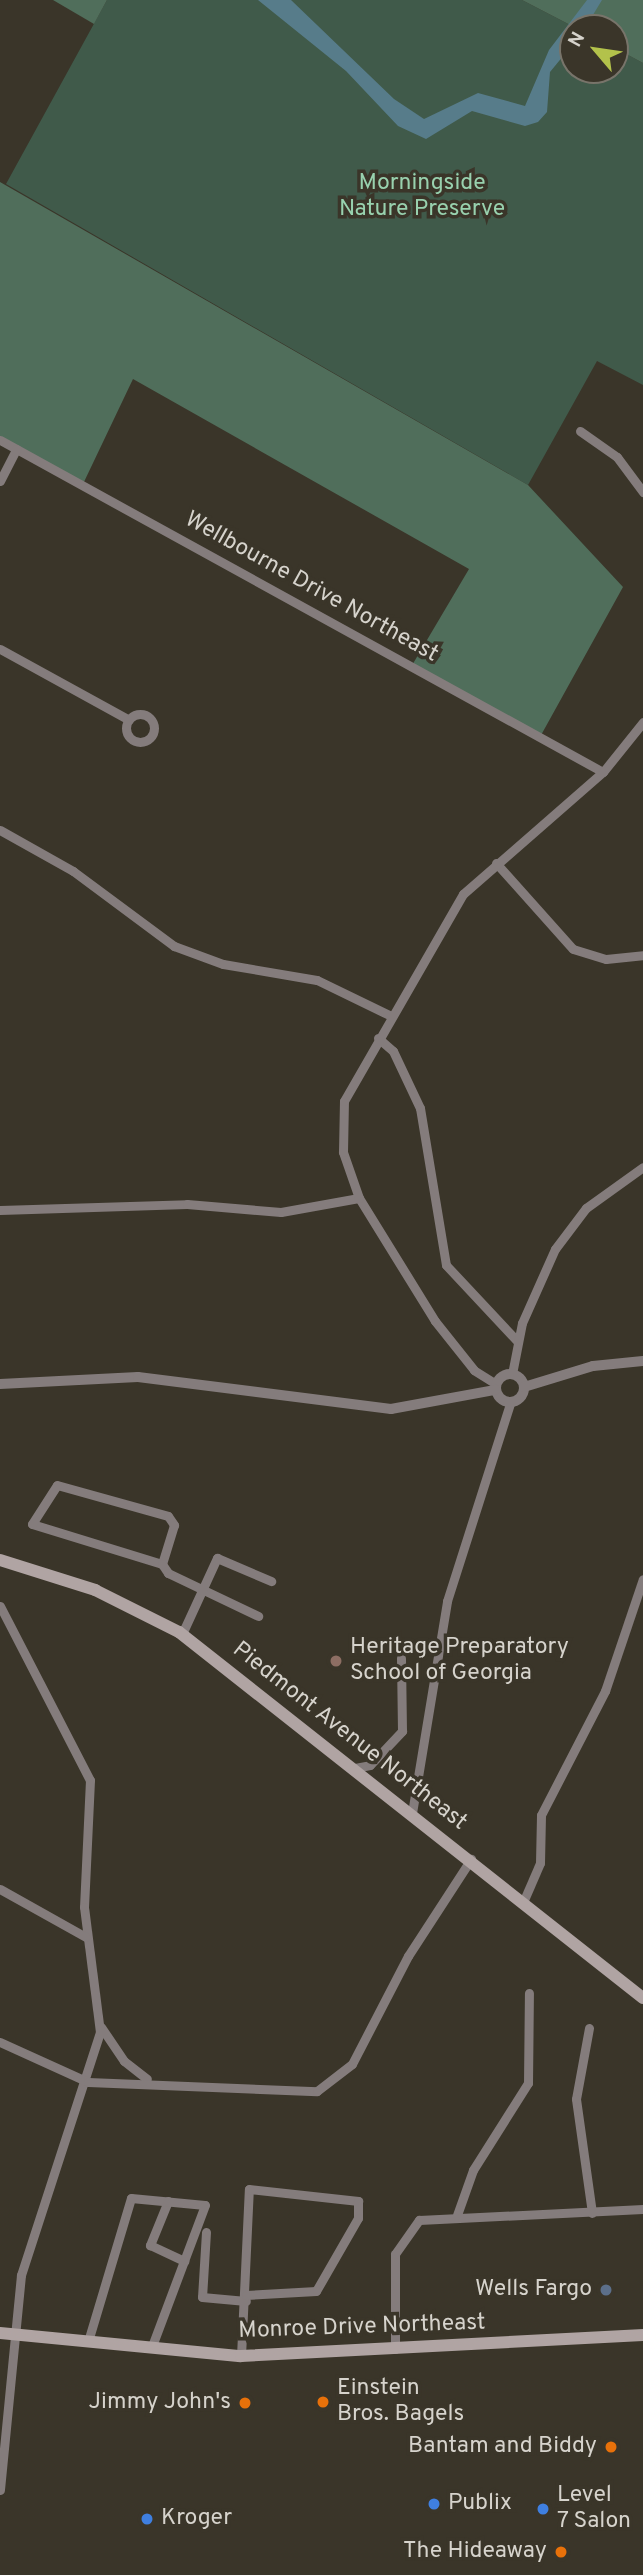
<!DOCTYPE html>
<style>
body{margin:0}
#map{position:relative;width:643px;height:2575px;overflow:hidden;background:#3a3529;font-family:Overpass,sans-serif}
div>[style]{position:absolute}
.green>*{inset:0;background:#405a4a}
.forest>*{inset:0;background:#506e5b}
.water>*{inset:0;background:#577c8a}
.minor>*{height:9px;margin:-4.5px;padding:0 4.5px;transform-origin:4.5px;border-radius:4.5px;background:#847c7c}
.minor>.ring{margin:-4.5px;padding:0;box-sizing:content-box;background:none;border:9px solid #847c7c;border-radius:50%}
.tertiary>*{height:10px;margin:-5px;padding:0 5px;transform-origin:5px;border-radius:5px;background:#847c7c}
.tertiary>.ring{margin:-5px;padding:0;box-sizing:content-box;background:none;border:10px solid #847c7c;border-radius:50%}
.secondary>*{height:12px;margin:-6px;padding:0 6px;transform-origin:6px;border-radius:6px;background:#b0a4a3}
.dots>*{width:19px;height:19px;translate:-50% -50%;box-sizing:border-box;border:4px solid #3a3529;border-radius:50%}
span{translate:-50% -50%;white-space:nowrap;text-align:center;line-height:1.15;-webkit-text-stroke:7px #3a3529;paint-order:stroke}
.park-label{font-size:23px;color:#98d1ae}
.street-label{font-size:23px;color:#d6d3cc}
.poi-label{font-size:23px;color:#d6d3cc}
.left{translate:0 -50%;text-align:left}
.right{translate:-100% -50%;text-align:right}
.north{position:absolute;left:559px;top:14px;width:70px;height:70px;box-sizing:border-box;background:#3a3529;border:2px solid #78746a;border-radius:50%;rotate:299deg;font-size:19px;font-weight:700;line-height:28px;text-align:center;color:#d6d3cc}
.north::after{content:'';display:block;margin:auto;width:24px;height:32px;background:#b3c24b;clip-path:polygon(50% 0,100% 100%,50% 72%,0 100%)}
</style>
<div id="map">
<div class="green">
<div style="clip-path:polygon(107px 0,522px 0,576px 28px,573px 70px,615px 70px,615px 48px,643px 63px,643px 385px,597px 361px,528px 485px,6px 184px)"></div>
</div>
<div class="forest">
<div style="clip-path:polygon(53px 0,107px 0,94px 24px)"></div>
<div style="clip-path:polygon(522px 0,643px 0,643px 63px,615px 48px,615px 28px,576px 28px)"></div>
<div style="clip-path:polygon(0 182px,528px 485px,623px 587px,540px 737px,411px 667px,469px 569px,133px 379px,83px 484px,0 439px)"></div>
</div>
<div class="water">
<div style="clip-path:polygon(258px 0,291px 0,394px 99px,424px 119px,478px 93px,525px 106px,549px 50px,587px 0,602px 0,585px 28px,573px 28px,573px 44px,550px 72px,547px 112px,538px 122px,525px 126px,472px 111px,426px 139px,398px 126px,346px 71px)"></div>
</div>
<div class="minor">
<div style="left:580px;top:431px;width:45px;rotate:35.1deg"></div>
<div style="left:617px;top:457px;width:44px;rotate:53.4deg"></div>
<div style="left:0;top:440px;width:688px;rotate:28.84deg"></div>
<div style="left:0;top:481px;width:36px;rotate:-63deg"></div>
<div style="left:0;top:649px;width:147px;rotate:28.8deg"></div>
<div class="ring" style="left:126px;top:714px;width:19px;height:19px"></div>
<div style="left:0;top:830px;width:84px;rotate:29.3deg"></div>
<div style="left:73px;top:871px;width:126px;rotate:36.6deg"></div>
<div style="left:174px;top:946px;width:52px;rotate:20.2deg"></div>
<div style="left:223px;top:964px;width:95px;rotate:9.7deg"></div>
<div style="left:317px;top:980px;width:82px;rotate:25.9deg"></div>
<div style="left:496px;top:863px;width:115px;rotate:48.2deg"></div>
<div style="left:573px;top:949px;width:34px;rotate:17deg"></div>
<div style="left:606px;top:959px;width:37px;rotate:-6deg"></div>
<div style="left:378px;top:1038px;width:20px;rotate:41deg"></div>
<div style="left:393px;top:1051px;width:63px;rotate:64.7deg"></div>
<div style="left:420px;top:1108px;width:159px;rotate:80.6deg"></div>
<div style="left:446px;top:1265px;width:104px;rotate:46.9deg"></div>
<div style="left:0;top:1210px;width:187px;rotate:-1.8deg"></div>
<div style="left:187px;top:1204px;width:94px;rotate:4.9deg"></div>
<div style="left:281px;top:1212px;width:79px;rotate:-10.2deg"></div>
<div style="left:512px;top:1374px;width:52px;rotate:-78.9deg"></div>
<div style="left:522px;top:1323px;width:81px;rotate:-66deg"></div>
<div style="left:555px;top:1249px;width:51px;rotate:-52.9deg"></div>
<div style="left:586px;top:1208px;width:70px;rotate:-35.7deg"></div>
<div style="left:496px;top:1384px;width:26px;rotate:-148deg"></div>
<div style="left:474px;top:1370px;width:63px;rotate:-128.5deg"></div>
<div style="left:435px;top:1321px;width:145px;rotate:-121.7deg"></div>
<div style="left:359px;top:1198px;width:49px;rotate:-109.2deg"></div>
<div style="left:343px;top:1152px;width:51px;rotate:-88.9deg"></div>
<div style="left:344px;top:1101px;width:239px;rotate:-60.1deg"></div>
<div style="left:463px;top:894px;width:186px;rotate:-41.1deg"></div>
<div style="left:603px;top:772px;width:64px;rotate:-51.3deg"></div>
<div style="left:57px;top:1485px;width:115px;rotate:15.6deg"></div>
<div style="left:168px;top:1516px;width:11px;rotate:56deg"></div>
<div style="left:174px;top:1525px;width:41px;rotate:107.1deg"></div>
<div style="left:162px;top:1564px;width:136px;rotate:-162.9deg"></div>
<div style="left:32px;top:1524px;width:46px;rotate:-57.3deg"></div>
<div style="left:162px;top:1564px;width:11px;rotate:56deg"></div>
<div style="left:168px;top:1573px;width:100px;rotate:25.5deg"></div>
<div style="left:0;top:1606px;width:196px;rotate:62.7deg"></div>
<div style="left:90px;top:1780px;width:127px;rotate:92.7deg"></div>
<div style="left:84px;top:1907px;width:126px;rotate:82.7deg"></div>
<div style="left:100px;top:2032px;width:256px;rotate:108deg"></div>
<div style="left:21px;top:2275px;width:216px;rotate:95.6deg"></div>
<div style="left:182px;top:1634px;width:84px;rotate:-65.3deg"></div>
<div style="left:217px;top:1558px;width:59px;rotate:23.1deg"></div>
<div style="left:355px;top:1768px;width:15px;rotate:-11deg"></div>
<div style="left:370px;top:1765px;width:47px;rotate:-46.7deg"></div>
<div style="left:402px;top:1731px;width:73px;rotate:-90.8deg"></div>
<div style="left:412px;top:1813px;width:215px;rotate:-80.6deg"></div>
<div style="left:447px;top:1601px;width:208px;rotate:-72.3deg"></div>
<div style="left:0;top:1889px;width:98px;rotate:29.2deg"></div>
<div style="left:524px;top:1900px;width:40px;rotate:-66.6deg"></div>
<div style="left:540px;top:1863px;width:48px;rotate:-88.8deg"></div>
<div style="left:541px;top:1815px;width:140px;rotate:-62.7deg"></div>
<div style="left:605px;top:1691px;width:118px;rotate:-71.3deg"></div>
<div style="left:101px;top:2027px;width:41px;rotate:55.9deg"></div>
<div style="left:124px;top:2061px;width:29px;rotate:38deg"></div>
<div style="left:589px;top:2028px;width:72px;rotate:100.4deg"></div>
<div style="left:576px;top:2099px;width:115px;rotate:82deg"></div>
<div style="left:0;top:2042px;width:97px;rotate:24.4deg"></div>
<div style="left:88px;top:2082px;width:229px;rotate:2.3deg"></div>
<div style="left:317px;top:2091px;width:44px;rotate:-37.6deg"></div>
<div style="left:352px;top:2064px;width:122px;rotate:-62.6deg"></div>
<div style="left:408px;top:1956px;width:116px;rotate:-57deg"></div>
<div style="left:168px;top:2201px;width:48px;rotate:112.2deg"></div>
<div style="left:150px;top:2245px;width:38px;rotate:25deg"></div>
<div style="left:457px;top:2215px;width:48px;rotate:-70.4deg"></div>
<div style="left:473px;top:2170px;width:103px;rotate:-57.7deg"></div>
<div style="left:528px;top:2083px;width:90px;rotate:-89.4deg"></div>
<div style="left:206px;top:2232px;width:65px;rotate:93.5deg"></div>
<div style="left:202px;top:2297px;width:44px;rotate:5.2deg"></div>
<div style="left:89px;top:2338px;width:146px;rotate:-73.3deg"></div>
<div style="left:131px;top:2198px;width:74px;rotate:5.4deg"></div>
<div style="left:205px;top:2205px;width:151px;rotate:110.6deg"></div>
<div style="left:395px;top:2349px;width:95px;rotate:-90deg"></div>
<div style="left:395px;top:2254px;width:42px;rotate:-54.8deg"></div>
<div style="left:419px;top:2220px;width:224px;rotate:-2.8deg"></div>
<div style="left:241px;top:2356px;width:167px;rotate:-87.3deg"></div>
<div style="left:249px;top:2189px;width:110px;rotate:6.3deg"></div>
<div style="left:358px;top:2201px;width:17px;rotate:90deg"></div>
<div style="left:358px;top:2218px;width:84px;rotate:119.9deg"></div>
<div style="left:316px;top:2291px;width:70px;rotate:176.7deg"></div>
</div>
<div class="tertiary">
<div class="ring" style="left:496px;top:1374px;width:18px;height:18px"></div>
<div style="left:0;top:1384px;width:138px;rotate:-2.9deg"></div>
<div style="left:138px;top:1377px;width:255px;rotate:7.2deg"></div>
<div style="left:391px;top:1409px;width:106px;rotate:-10.4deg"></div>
<div style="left:524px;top:1387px;width:72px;rotate:-16.9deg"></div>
<div style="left:593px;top:1366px;width:50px;rotate:-5.7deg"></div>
</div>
<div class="secondary">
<div style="left:0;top:1560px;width:100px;rotate:17.5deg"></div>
<div style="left:95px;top:1590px;width:94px;rotate:26.6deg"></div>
<div style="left:179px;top:1632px;width:591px;rotate:38.27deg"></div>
<div style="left:0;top:2333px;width:242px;rotate:5.5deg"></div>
<div style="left:241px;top:2356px;width:403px;rotate:-3deg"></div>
</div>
<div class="dots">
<div style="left:336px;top:1661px;background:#8d6e63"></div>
<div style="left:606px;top:2290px;background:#5c6f8a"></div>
<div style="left:323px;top:2402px;background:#e8710a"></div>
<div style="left:245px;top:2403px;background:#e8710a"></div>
<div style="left:611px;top:2447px;background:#e8710a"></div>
<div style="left:434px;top:2504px;background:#3f7fe0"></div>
<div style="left:543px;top:2509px;background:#3f7fe0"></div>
<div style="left:147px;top:2519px;background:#3f7fe0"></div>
<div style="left:561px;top:2552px;background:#e8710a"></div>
</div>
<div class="park-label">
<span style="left:422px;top:197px">Morningside<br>Nature Preserve</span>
</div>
<div class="street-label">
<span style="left:311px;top:588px;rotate:29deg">Wellbourne Drive Northeast</span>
<span style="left:349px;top:1737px;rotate:38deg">Piedmont Avenue Northeast</span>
<span style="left:362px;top:2328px;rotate:-2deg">Monroe Drive Northeast</span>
</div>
<div class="poi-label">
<span class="left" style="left:350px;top:1661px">Heritage Preparatory<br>School of Georgia</span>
<span class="right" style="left:592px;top:2290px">Wells Fargo</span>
<span class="left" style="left:337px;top:2402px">Einstein<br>Bros. Bagels</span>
<span class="right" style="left:231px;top:2403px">Jimmy John's</span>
<span class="right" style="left:597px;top:2447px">Bantam and Biddy</span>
<span class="left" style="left:557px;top:2509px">Level<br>7 Salon</span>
<span class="left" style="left:448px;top:2504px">Publix</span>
<span class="left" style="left:161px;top:2519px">Kroger</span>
<span class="right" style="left:547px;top:2552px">The Hideaway</span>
</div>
<div class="north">N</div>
</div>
